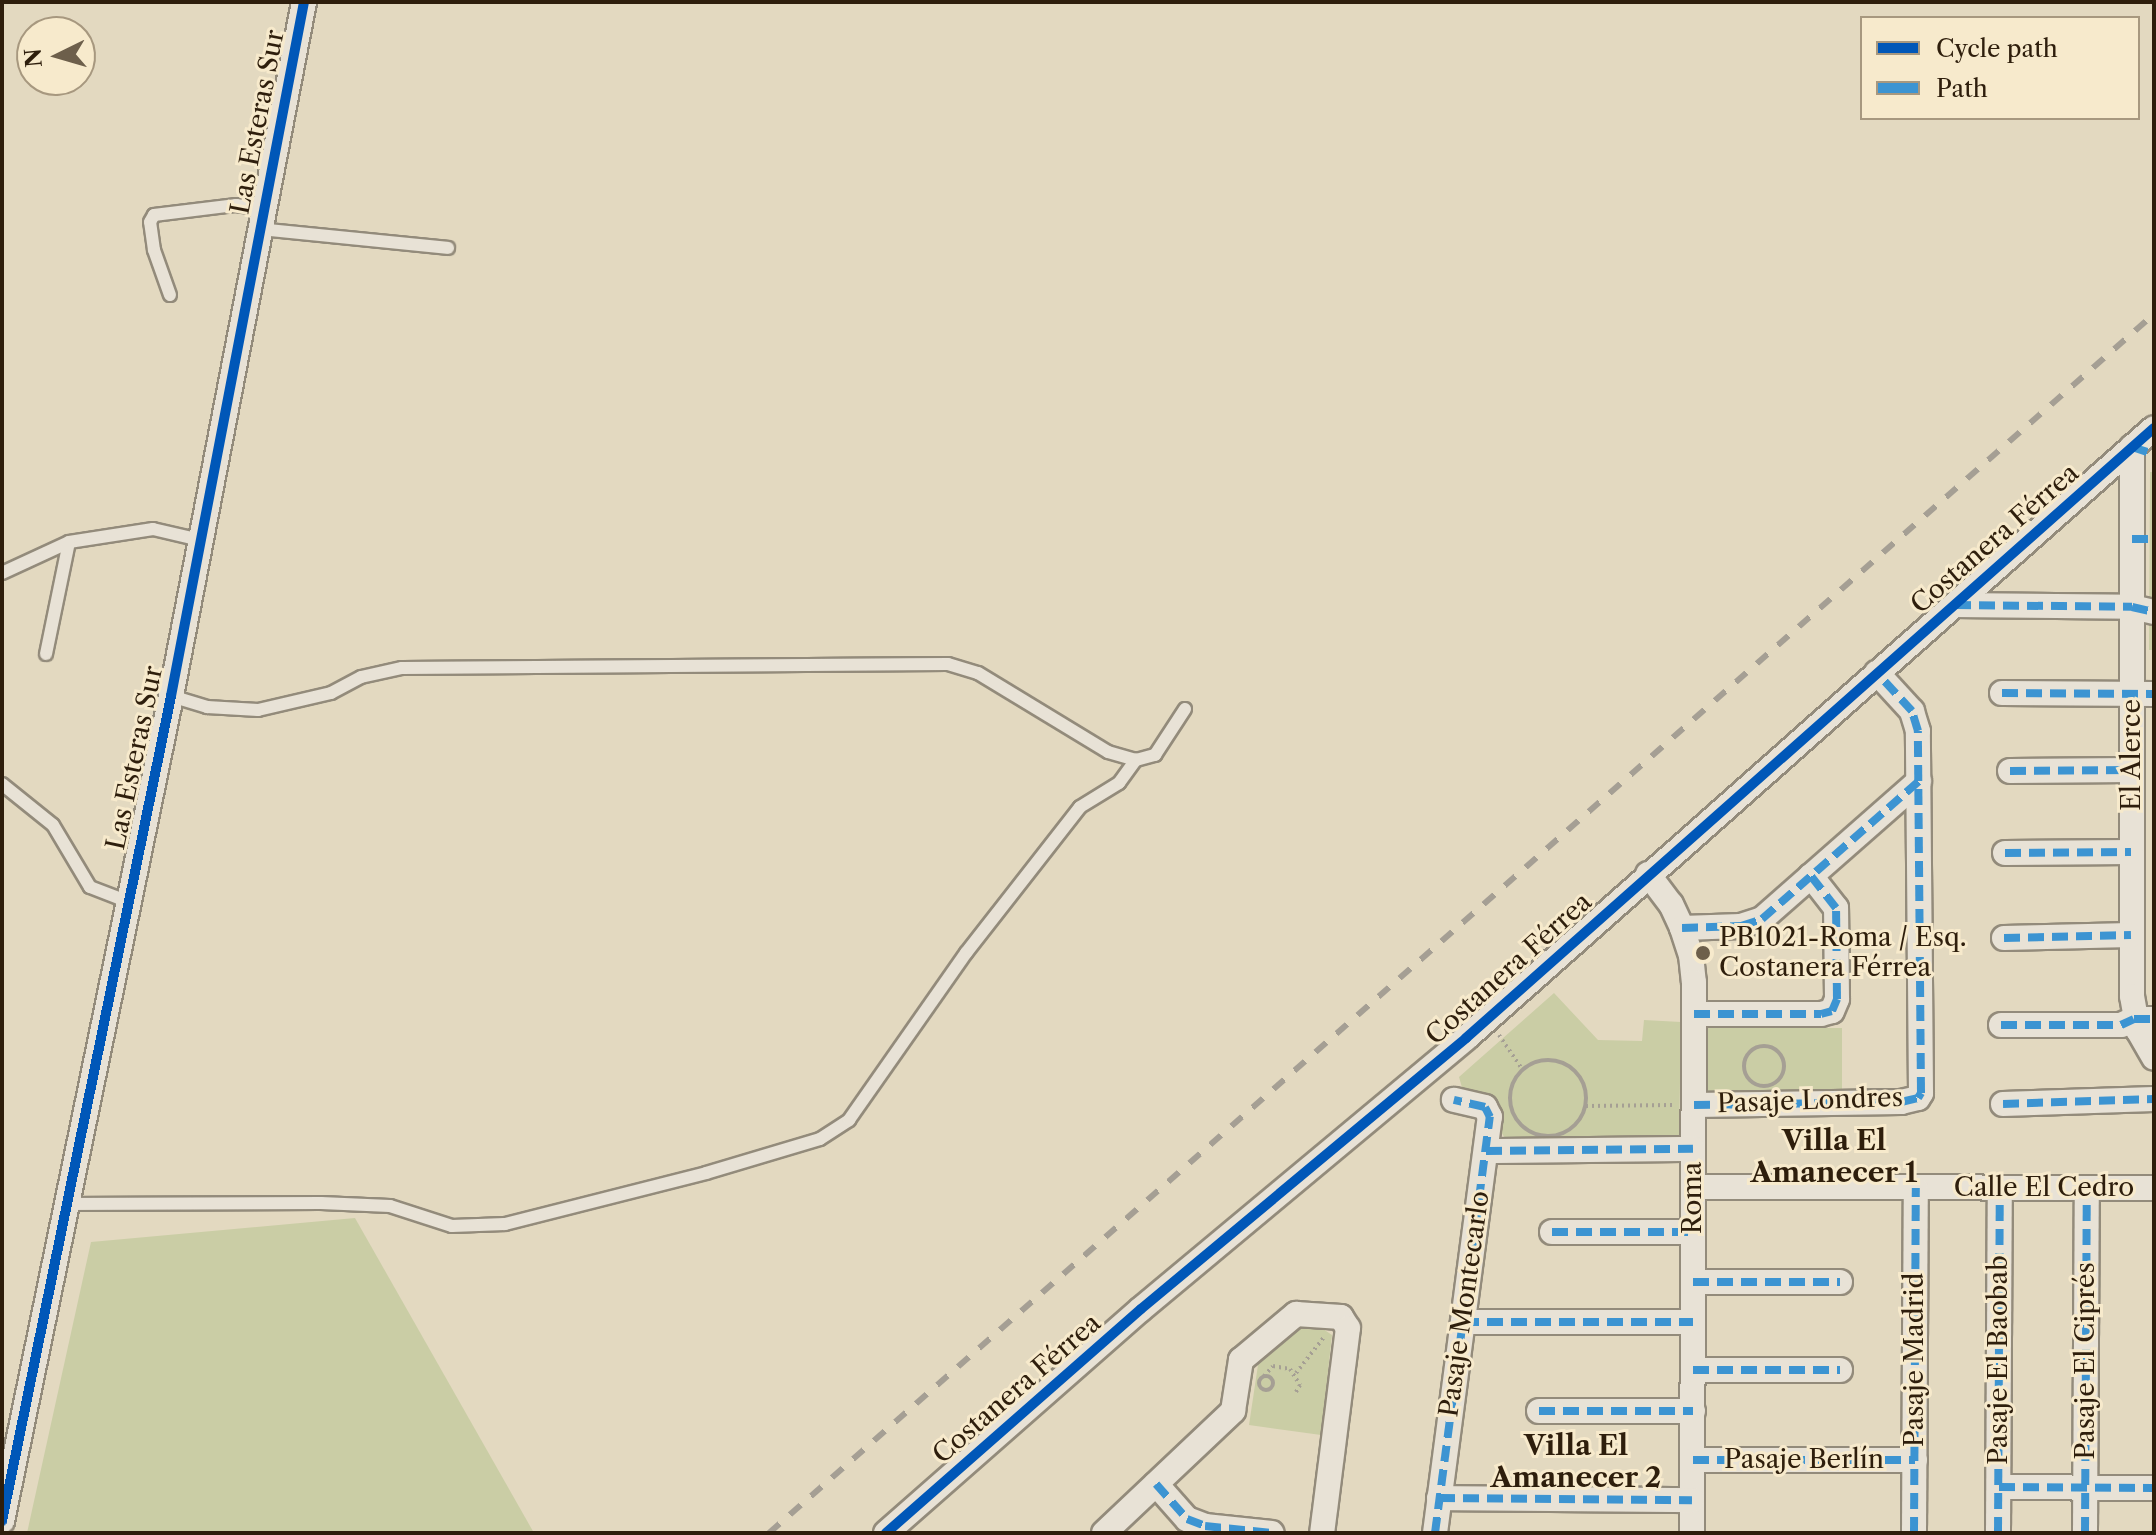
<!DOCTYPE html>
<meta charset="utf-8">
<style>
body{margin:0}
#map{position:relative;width:2156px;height:1535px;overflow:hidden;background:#e3d9c0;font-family:"Libre Caslon Text",serif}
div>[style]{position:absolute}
.green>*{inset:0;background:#cacda5;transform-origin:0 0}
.path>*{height:4px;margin-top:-2px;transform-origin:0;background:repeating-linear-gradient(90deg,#a59f94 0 2px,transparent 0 6px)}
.path>.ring{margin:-2px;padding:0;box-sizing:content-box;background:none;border:4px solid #a59f94;border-radius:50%}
.roads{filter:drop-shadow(2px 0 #938b7b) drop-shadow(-2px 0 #938b7b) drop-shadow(0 2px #938b7b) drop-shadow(0 -2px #938b7b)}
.service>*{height:12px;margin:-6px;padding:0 6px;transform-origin:6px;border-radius:6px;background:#e8e2d6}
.minor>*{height:24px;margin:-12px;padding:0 12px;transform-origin:12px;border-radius:12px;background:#e8e2d6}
.rail>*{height:6px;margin-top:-3px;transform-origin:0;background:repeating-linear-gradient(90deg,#a59f94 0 14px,transparent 0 28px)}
.quiet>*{height:8px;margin-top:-4px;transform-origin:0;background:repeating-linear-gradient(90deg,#3c94d2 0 16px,transparent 0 24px)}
.cycleway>*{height:10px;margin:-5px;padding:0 5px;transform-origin:5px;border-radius:5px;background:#0057b8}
.dots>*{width:22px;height:22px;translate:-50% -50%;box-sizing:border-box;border:4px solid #f7eacc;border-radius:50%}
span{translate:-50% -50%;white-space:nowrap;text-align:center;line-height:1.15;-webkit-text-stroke:6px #f7eacc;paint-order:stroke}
.street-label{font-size:26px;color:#2e1e0c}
.poi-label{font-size:26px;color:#2e1e0c}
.left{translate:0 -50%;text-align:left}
.neighbourhood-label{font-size:28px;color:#2e1e0c;font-weight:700}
.frame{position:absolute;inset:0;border:4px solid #2e1e0c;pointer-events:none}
.legend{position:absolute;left:1860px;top:16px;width:280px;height:104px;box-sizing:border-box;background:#f7eacc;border:2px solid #a7987f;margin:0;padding:10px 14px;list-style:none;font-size:24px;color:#2e1e0c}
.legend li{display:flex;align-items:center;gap:16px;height:40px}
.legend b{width:40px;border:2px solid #a7987f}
.north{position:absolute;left:16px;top:16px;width:80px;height:80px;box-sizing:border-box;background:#f7eacc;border:2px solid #a7987f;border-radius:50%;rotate:265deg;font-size:22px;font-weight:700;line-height:32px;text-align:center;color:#2e1e0c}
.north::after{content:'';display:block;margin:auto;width:28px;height:36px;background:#6d5f4b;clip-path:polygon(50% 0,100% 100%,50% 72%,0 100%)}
</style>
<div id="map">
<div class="green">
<div style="clip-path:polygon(2150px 472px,2154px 472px,2154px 650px,2149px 650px)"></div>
<div style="clip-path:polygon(1554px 993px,1598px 1040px,1642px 1041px,1644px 1020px,1681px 1022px,1679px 1142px,1507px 1141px,1501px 1132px,1499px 1110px,1465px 1098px,1459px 1077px)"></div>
<div style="left:1842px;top:1028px;width:71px;height:134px;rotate:90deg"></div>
<div style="clip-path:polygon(355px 1218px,534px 1533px,27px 1533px,91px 1242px)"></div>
<div style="clip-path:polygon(1298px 1327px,1323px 1329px,1332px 1335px,1321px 1435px,1249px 1425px,1258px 1365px)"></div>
</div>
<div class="path">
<div style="left:1499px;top:1035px;width:41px;rotate:55.9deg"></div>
<div class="ring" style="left:1744px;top:1046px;width:36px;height:36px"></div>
<div class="ring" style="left:1510px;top:1060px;width:72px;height:72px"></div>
<div style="left:1586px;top:1106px;width:86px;rotate:-0.7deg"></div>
<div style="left:1296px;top:1373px;width:46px;rotate:-52.1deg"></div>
<div class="ring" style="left:1259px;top:1376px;width:10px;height:10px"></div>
<div style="left:1264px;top:1376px;width:13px;rotate:-48deg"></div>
<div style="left:1273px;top:1366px;width:17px;rotate:10deg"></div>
<div style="left:1290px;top:1369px;width:19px;rotate:58deg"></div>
<div style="left:1300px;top:1385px;width:8px;rotate:120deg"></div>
</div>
<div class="roads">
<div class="service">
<div style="left:259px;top:229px;width:190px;rotate:5.7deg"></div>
<div style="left:170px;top:295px;width:48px;rotate:-109.6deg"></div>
<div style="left:154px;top:250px;width:28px;rotate:-98deg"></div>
<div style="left:150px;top:222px;width:8px;rotate:-60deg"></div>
<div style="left:154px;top:215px;width:83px;rotate:-7deg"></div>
<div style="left:236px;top:205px;width:27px;rotate:8deg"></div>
<div style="left:2px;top:573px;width:74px;rotate:-24.8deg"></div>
<div style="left:69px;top:542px;width:85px;rotate:-8.8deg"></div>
<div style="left:153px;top:529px;width:48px;rotate:13.2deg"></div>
<div style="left:46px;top:654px;width:114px;rotate:-78.4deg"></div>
<div style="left:171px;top:696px;width:38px;rotate:17deg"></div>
<div style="left:207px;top:707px;width:51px;rotate:3.4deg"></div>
<div style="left:258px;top:710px;width:75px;rotate:-13.1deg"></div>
<div style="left:331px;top:693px;width:34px;rotate:-28deg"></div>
<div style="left:361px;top:677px;width:42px;rotate:-12.4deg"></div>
<div style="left:402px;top:668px;width:546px;rotate:-0.42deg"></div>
<div style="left:948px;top:664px;width:31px;rotate:17deg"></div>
<div style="left:978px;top:673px;width:152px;rotate:31.3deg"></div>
<div style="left:1108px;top:752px;width:29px;rotate:16deg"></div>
<div style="left:1136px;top:760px;width:20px;rotate:-15deg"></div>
<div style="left:1155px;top:755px;width:55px;rotate:-56.9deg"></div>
<div style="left:2px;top:784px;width:65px;rotate:38.8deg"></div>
<div style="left:53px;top:825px;width:72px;rotate:59.2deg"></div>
<div style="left:90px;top:887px;width:40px;rotate:21deg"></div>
<div style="left:64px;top:1204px;width:257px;rotate:-0.2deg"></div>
<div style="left:321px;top:1203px;width:69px;rotate:2.5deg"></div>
<div style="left:390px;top:1206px;width:65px;rotate:17.9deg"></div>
<div style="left:452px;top:1226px;width:53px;rotate:-2.2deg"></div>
<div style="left:505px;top:1224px;width:207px;rotate:-14.2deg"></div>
<div style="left:706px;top:1173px;width:119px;rotate:-16.6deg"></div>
<div style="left:820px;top:1139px;width:35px;rotate:-33deg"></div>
<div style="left:849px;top:1120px;width:204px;rotate:-55deg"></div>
<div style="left:966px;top:953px;width:185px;rotate:-52deg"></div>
<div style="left:1080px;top:807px;width:46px;rotate:-31.6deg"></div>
<div style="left:1119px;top:783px;width:29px;rotate:-54deg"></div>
</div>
<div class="minor">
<div style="left:2132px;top:447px;width:549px;rotate:90deg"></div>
<div style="left:2132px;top:996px;width:35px;rotate:80deg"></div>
<div style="left:2138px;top:1030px;width:32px;rotate:60deg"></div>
<div style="left:1954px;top:605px;width:178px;rotate:0.6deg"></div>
<div style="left:2132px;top:607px;width:23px;rotate:13deg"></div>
<div style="left:2002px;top:693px;width:152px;rotate:0.4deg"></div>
<div style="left:2010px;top:771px;width:122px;rotate:-0.5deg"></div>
<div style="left:2005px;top:853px;width:126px;rotate:-0.5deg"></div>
<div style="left:1648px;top:874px;width:38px;rotate:53deg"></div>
<div style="left:1671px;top:904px;width:26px;rotate:65deg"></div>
<div style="left:1682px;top:928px;width:28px;rotate:72deg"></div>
<div style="left:1691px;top:955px;width:27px;rotate:84deg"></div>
<div style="left:1694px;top:982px;width:551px;rotate:90.21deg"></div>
<div style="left:1682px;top:928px;width:59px;rotate:-1.9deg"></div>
<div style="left:1741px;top:926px;width:22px;rotate:-18deg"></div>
<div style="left:1762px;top:919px;width:209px;rotate:-41.3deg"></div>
<div style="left:2004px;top:938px;width:127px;rotate:-1.4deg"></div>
<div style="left:1694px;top:1014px;width:127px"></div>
<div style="left:1821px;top:1014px;width:11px;rotate:-15deg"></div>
<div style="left:1832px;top:1011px;width:13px;rotate:-67deg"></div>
<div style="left:1837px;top:999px;width:91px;rotate:-90.6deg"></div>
<div style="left:1836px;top:908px;width:41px;rotate:-128deg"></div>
<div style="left:2001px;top:1025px;width:120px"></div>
<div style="left:2121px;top:1025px;width:14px;rotate:-25deg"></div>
<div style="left:2134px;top:1019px;width:20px"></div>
<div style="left:2003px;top:1104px;width:151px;rotate:-1.9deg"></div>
<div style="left:1694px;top:1105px;width:207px;rotate:-0.8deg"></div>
<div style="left:1901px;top:1102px;width:17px;rotate:-13deg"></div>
<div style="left:1918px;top:1098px;width:6px;rotate:-59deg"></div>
<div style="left:1921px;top:1093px;width:362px;rotate:-90.5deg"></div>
<div style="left:1918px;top:731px;width:21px;rotate:-107deg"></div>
<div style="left:1912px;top:711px;width:52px;rotate:-132.6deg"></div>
<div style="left:1486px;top:1151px;width:207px;rotate:-0.6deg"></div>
<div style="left:1693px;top:1187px;width:461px;rotate:0.1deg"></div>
<div style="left:1552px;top:1232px;width:141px"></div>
<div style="left:1693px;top:1282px;width:147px"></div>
<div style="left:1463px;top:1322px;width:230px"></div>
<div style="left:1693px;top:1370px;width:147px"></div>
<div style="left:1539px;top:1411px;width:154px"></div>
<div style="left:1693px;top:1460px;width:222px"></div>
<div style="left:1156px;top:1484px;width:47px;rotate:48.5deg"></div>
<div style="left:1187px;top:1519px;width:19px;rotate:21deg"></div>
<div style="left:1205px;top:1526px;width:67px;rotate:6deg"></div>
<div style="left:1999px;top:1487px;width:155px;rotate:0.4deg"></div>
<div style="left:1439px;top:1498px;width:253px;rotate:0.5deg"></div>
<div style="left:2px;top:1521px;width:842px;rotate:-78.42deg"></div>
<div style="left:171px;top:696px;width:707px;rotate:-79.15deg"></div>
<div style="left:886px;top:1533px;width:339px;rotate:-41.3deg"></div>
<div style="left:1141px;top:1309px;width:423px;rotate:-39.8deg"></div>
<div style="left:1466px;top:1038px;width:919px;rotate:-41.56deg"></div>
<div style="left:1104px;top:1533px;width:178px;rotate:-43.4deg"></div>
<div style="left:1233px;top:1411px;width:52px;rotate:-81.1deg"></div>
<div style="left:1241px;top:1360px;width:72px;rotate:-39.9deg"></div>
<div style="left:1296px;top:1314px;width:45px;rotate:3.8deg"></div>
<div style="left:1341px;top:1317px;width:13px;rotate:58deg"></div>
<div style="left:1348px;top:1328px;width:207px;rotate:97.2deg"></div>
<div style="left:1435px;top:1533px;width:420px;rotate:-82.5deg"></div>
<div style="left:1490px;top:1117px;width:11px;rotate:-117deg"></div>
<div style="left:1485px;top:1107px;width:32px;rotate:-167deg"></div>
<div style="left:1914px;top:1533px;width:345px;rotate:-89.7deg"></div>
<div style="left:1998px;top:1533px;width:345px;rotate:-89.7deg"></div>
<div style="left:2085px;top:1533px;width:345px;rotate:-89.7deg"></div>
</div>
</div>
<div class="rail">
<div style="left:769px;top:1533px;width:1845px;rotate:-41.35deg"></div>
</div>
<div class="quiet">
<div style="left:2132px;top:447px;width:23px;rotate:18deg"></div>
<div style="left:2132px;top:539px;width:22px"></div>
<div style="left:1955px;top:605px;width:177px;rotate:0.6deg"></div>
<div style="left:2132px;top:607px;width:23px;rotate:13deg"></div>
<div style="left:2002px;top:693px;width:152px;rotate:0.4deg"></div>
<div style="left:2010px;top:771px;width:122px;rotate:-0.5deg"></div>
<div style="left:2005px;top:853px;width:126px;rotate:-0.5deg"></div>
<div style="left:1682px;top:928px;width:59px;rotate:-1.9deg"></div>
<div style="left:1741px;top:926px;width:22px;rotate:-18deg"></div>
<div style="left:1762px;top:919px;width:209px;rotate:-41.3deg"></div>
<div style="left:2004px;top:938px;width:127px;rotate:-1.4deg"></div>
<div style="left:1694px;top:1014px;width:127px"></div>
<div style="left:1821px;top:1014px;width:11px;rotate:-15deg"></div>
<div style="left:1832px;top:1011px;width:13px;rotate:-67deg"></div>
<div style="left:1837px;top:999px;width:91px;rotate:-90.6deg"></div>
<div style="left:1836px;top:908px;width:41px;rotate:-128deg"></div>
<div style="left:2001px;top:1025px;width:120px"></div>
<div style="left:2121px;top:1025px;width:14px;rotate:-25deg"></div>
<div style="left:2134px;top:1019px;width:20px"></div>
<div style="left:2003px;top:1104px;width:151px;rotate:-1.9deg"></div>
<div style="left:1694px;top:1105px;width:207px;rotate:-0.8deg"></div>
<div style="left:1901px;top:1102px;width:17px;rotate:-13deg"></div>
<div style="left:1918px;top:1098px;width:6px;rotate:-59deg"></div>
<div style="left:1921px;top:1093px;width:362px;rotate:-90.5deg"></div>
<div style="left:1918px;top:731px;width:21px;rotate:-107deg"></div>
<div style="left:1912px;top:711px;width:52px;rotate:-132.6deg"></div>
<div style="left:1486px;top:1151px;width:207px;rotate:-0.6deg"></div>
<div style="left:1552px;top:1232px;width:141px"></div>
<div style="left:1693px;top:1282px;width:147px"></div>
<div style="left:1463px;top:1322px;width:230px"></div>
<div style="left:1693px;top:1370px;width:147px"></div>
<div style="left:1539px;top:1411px;width:154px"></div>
<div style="left:1693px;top:1460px;width:222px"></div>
<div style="left:1156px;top:1484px;width:47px;rotate:48.5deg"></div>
<div style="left:1187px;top:1519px;width:19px;rotate:21deg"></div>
<div style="left:1205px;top:1526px;width:67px;rotate:6deg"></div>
<div style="left:1999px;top:1487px;width:155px;rotate:0.4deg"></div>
<div style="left:1439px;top:1498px;width:253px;rotate:0.5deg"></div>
<div style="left:1435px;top:1533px;width:420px;rotate:-82.5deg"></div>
<div style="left:1490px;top:1117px;width:11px;rotate:-117deg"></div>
<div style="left:1485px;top:1107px;width:32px;rotate:-167deg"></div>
<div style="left:1914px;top:1533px;width:345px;rotate:-89.7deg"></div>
<div style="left:1998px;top:1533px;width:345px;rotate:-89.7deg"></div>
<div style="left:2085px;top:1533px;width:345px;rotate:-89.7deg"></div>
</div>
<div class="cycleway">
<div style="left:2px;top:1521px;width:842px;rotate:-78.42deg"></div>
<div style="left:171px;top:696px;width:707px;rotate:-79.15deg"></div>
<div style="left:886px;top:1533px;width:339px;rotate:-41.3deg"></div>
<div style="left:1141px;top:1309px;width:423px;rotate:-39.8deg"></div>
<div style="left:1466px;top:1038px;width:919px;rotate:-41.56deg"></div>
</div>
<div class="dots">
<div style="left:1703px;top:953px;background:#6d5f4b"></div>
</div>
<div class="street-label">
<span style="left:258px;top:122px;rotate:-79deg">Las Esteras Sur</span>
<span style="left:1995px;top:539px;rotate:-41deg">Costanera Férrea</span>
<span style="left:2132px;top:755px;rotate:-90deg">El Alerce</span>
<span style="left:135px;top:758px;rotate:-78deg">Las Esteras Sur</span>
<span style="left:1509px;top:969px;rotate:-42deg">Costanera Férrea</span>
<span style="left:1810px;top:1101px;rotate:-2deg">Pasaje Londres</span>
<span style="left:2044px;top:1188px">Calle El Cedro</span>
<span style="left:1693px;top:1198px;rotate:-90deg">Roma</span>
<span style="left:1465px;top:1304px;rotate:-82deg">Pasaje Montecarlo</span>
<span style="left:1915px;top:1360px;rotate:-90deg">Pasaje Madrid</span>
<span style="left:1999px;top:1360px;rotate:-90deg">Pasaje El Baobab</span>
<span style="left:2086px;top:1361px;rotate:-90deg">Pasaje El Ciprés</span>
<span style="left:1017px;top:1389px;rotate:-41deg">Costanera Férrea</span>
<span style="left:1804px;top:1460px">Pasaje Berlín</span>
</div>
<div class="poi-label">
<span class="left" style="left:1719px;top:953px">PB1021-Roma / Esq.<br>Costanera Férrea</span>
</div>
<div class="neighbourhood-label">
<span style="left:1834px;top:1156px">Villa El<br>Amanecer 1</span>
<span style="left:1576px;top:1461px">Villa El<br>Amanecer 2</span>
</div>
<div class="frame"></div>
<ul class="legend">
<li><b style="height:10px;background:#0057b8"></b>Cycle path</li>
<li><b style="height:10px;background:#3c94d2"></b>Path</li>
</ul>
<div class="north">N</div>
</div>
